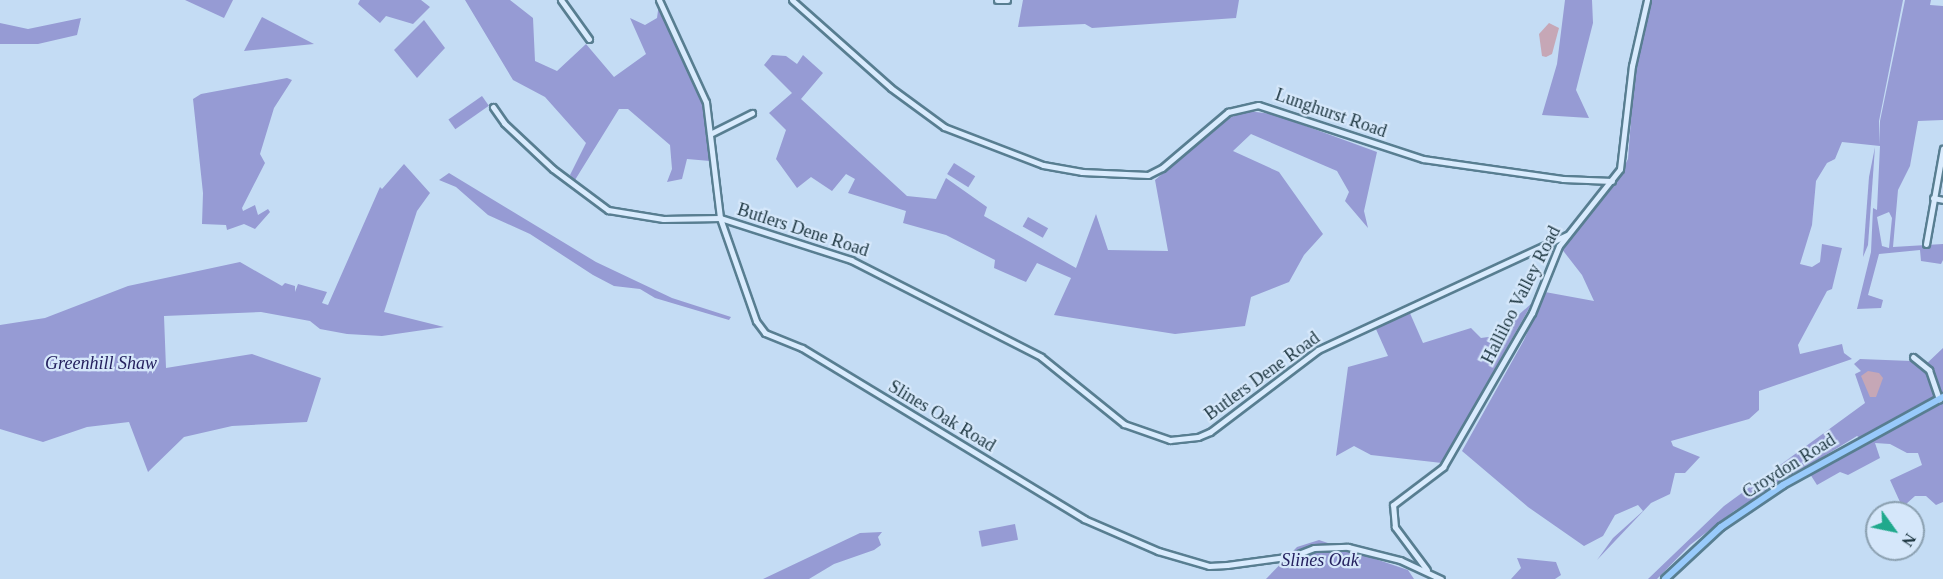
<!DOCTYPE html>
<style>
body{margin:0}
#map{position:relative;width:1943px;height:579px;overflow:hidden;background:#c4dcf4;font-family:"Times New Roman",serif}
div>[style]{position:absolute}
.green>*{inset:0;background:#969bd4;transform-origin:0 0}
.water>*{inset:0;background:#c6a7b6}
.roads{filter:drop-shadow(2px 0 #587e91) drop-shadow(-2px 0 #587e91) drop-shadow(0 2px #587e91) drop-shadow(0 -2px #587e91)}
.minor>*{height:5px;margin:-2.5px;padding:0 2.5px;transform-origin:2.5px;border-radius:2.5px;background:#d9ebfd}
.major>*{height:6px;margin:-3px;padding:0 3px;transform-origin:3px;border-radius:3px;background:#98cafb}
span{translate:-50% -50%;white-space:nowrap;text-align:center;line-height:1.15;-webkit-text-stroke:4.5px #d5e7fa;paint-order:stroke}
.street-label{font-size:18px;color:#1d3640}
.park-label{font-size:18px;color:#25215f;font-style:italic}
.north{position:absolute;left:1865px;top:501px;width:60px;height:60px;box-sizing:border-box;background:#d5e7fa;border:2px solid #8ba0b0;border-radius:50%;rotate:123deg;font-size:16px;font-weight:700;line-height:24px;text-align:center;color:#1d3640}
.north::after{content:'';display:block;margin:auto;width:21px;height:27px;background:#1fa98c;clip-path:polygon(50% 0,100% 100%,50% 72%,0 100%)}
</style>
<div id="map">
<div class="green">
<div style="clip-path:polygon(185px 0,233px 0,224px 18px)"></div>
<div style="clip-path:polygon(360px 0,421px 0,430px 7px,413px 24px,386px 16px,380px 23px,358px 4px)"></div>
<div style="clip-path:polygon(465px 0,510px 0,533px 18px,535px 61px,557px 71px,586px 44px,614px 77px,646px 54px,630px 18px,645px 25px,657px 18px,659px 3px,702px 99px,710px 161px,687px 159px,682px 179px,667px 182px,672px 169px,670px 145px,628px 109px,619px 109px,575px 180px,570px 175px,586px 143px,545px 97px,513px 80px)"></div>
<div style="clip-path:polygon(1023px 0,1239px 0,1236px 18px,1092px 28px,1085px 24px,1018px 27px)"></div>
<div style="clip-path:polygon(1565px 0,1592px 0,1593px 23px,1576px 90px,1589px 118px,1542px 115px,1557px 64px)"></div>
<div style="clip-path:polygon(evenodd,1650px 0,1903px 0,1879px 121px,1879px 145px,1880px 121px,1905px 0,1931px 0,1930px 5px,1943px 6px,1943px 120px,1918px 121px,1910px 166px,1898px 190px,1893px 247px,1943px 244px,1943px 260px,1941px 264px,1921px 261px,1920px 250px,1879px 254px,1868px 295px,1883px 300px,1881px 308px,1857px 309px,1871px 252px,1873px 208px,1877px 210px,1880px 146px,1842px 142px,1835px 159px,1827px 163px,1816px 181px,1812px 225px,1800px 264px,1812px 267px,1820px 262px,1822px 244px,1842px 248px,1832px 289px,1827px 291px,1798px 345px,1800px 354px,1842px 344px,1844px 353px,1852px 359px,1759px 391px,1759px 410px,1749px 419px,1671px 441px,1673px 446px,1700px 457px,1685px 473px,1675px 473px,1670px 494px,1651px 503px,1597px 560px,1613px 538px,1643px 511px,1638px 505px,1615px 515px,1603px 536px,1584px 546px,1528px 507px,1462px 451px,1524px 340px,1545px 292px,1594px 301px,1582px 275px,1561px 248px,1577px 224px,1614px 185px,1628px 159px,1635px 66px,1650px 0,1889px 212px,1892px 218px,1889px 248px,1882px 246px,1877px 217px,1889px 212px)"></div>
<div style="clip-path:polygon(262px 17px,314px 44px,244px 51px)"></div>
<div style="clip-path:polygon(81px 18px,77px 35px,38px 44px,0 44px,0 23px,28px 29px)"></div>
<div style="clip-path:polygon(424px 20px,445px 48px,417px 78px,394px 50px)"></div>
<div style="clip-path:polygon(772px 55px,786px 56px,797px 64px,803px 55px,823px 73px,801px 99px,907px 196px,936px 199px,946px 178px,987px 207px,984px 216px,1076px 268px,1096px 214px,1108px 250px,1168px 251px,1155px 180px,1229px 118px,1248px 111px,1273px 114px,1377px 152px,1364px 211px,1368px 228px,1345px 201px,1349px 192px,1337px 171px,1251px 134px,1233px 151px,1279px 172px,1323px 234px,1304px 255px,1289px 282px,1251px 297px,1245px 326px,1175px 334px,1054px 315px,1071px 278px,1037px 263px,1026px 282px,994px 268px,995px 260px,946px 235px,903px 223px,906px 211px,848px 193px,855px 179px,846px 174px,832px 191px,811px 177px,797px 188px,776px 159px,786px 130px,769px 113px,792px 93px,764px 65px)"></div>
<div style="clip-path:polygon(287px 78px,292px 80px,274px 108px,260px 154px,265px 163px,242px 208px,243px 211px,255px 205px,258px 215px,268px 209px,270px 212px,255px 229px,244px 224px,227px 230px,226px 225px,202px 224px,203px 193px,193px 99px,201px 94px)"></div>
<div style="left:482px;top:96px;width:12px;height:41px;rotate:55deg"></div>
<div style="clip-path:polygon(1875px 147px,1868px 245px,1863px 257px,1869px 177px)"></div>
<div style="left:954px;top:163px;width:25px;height:13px;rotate:32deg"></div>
<div style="clip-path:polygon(404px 164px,430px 193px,417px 211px,384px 312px,444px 327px,382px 336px,347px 334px,320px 329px,310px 321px,261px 312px,164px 316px,166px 368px,252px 354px,321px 378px,307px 422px,232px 426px,184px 437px,148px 472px,129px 422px,87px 427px,43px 442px,0 429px,0 325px,45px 318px,128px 286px,240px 262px,282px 286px,285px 283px,295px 286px,295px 292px,298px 284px,327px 292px,322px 303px,328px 305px,380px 187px,382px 189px)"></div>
<div style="clip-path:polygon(449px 173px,596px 262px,672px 298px,731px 317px,729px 320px,655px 298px,640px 289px,614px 286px,593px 275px,530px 234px,488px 215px,456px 187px,439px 180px)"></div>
<div style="left:1028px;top:217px;width:23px;height:11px;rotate:29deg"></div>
<div style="clip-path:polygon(1532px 303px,1442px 463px,1371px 455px,1354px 446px,1336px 456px,1348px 367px,1388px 356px,1375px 327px,1409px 311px,1423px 343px,1471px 328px,1481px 338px,1495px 336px)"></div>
<div style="clip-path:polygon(1943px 348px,1943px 502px,1936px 505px,1926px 496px,1915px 496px,1905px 505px,1900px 502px,1890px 480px,1922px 465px,1918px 453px,1907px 453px,1890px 444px,1875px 443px,1880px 458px,1848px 475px,1840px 472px,1817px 485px,1810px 474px,1865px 441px,1857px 436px,1734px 511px,1690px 545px,1657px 579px,1648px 579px,1724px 506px,1865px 403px,1855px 374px,1861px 371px,1854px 364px,1860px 359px,1911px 361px,1923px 367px)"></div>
<div style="left:1015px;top:524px;width:16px;height:37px;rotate:79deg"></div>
<div style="clip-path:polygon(882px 532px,878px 537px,881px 545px,874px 550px,834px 564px,809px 579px,763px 579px,860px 533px)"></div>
<div style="clip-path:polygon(1319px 540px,1408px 570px,1414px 579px,1266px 579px,1297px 547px)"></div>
<div style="clip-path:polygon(1517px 558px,1556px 562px,1561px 575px,1555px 579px,1511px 579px,1521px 568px)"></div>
</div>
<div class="water">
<div style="clip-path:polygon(1549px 23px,1559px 28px,1552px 54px,1546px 57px,1542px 56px,1539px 34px)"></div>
<div style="clip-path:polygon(1868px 371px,1879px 373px,1883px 378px,1876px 397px,1870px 397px,1861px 376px)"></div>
</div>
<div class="roads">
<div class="minor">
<div style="left:561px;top:0;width:48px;rotate:54.3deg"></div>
<div style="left:659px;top:0;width:112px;rotate:65.3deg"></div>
<div style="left:706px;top:102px;width:117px;rotate:83.1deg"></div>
<div style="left:720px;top:218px;width:109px;rotate:70.7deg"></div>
<div style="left:756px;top:321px;width:15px;rotate:53deg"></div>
<div style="left:765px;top:333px;width:40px;rotate:22deg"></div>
<div style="left:802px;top:348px;width:330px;rotate:31.2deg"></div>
<div style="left:1084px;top:519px;width:81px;rotate:23.4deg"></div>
<div style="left:1158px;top:551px;width:53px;rotate:16.4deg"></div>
<div style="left:1209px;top:566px;width:18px;rotate:-3deg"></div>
<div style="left:1227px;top:565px;width:67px;rotate:-7.8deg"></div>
<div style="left:1293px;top:556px;width:22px;rotate:-21deg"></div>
<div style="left:1314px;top:548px;width:34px;rotate:-2deg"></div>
<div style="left:1348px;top:547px;width:54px;rotate:14deg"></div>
<div style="left:1400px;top:560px;width:45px;rotate:24.9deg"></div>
<div style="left:792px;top:0;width:132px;rotate:41.6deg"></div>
<div style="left:891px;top:88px;width:66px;rotate:36.3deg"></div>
<div style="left:944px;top:127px;width:106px;rotate:21deg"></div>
<div style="left:1043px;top:165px;width:40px;rotate:10deg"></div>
<div style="left:1082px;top:172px;width:66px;rotate:2.6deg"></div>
<div style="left:1148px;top:175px;width:16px;rotate:-27deg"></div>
<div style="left:1162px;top:168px;width:87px;rotate:-40.3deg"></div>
<div style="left:1228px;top:112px;width:31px;rotate:-13deg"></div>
<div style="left:1258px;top:105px;width:174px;rotate:18.1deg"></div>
<div style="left:1423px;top:159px;width:141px;rotate:8.1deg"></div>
<div style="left:1563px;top:179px;width:49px;rotate:2.3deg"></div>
<div style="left:997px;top:0;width:10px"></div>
<div style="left:493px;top:107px;width:19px;rotate:55deg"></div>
<div style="left:504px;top:123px;width:67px;rotate:43.2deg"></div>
<div style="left:553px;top:169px;width:69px;rotate:36.7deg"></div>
<div style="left:608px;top:210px;width:56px;rotate:9.3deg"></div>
<div style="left:663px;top:219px;width:57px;rotate:-1deg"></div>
<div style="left:720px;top:218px;width:138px;rotate:17.8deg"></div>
<div style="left:851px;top:260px;width:213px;rotate:27deg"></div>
<div style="left:1041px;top:357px;width:107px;rotate:38.9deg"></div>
<div style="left:1124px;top:424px;width:49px;rotate:19.2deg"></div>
<div style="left:1170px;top:440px;width:28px;rotate:-6deg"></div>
<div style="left:1198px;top:437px;width:13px;rotate:-23deg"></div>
<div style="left:1210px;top:432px;width:136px;rotate:-37.2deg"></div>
<div style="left:1318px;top:350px;width:274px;rotate:-24.8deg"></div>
<div style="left:710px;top:134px;width:47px;rotate:-26.6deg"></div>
<div style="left:1933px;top:198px;width:10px;rotate:11deg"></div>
<div style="left:1926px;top:244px;width:97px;rotate:-79.9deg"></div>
<div style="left:1913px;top:357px;width:21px;rotate:39deg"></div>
<div style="left:1929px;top:370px;width:31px;rotate:71deg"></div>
<div style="left:1427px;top:570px;width:54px;rotate:-126.7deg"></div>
<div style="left:1395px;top:527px;width:22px;rotate:-95deg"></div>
<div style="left:1393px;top:505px;width:63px;rotate:-37.2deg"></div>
<div style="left:1443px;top:467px;width:178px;rotate:-60deg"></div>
<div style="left:1532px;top:313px;width:72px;rotate:-68.1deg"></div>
<div style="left:1559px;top:246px;width:98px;rotate:-51.6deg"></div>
<div style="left:1620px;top:169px;width:104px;rotate:-83.4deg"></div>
<div style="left:1632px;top:66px;width:68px;rotate:-77.2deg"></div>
</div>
<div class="major">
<div style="left:1665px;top:579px;width:76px;rotate:-42.9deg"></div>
<div style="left:1721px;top:527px;width:75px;rotate:-34.1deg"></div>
<div style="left:1783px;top:485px;width:183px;rotate:-28.8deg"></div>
</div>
</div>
<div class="street-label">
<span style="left:1331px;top:113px;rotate:19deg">Lunghurst Road</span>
<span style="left:803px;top:230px;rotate:18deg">Butlers Dene Road</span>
<span style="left:1521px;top:295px;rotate:-63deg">Halliloo Valley Road</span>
<span style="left:1262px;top:376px;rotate:-36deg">Butlers Dene Road</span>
<span style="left:942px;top:416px;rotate:31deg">Slines Oak Road</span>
<span style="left:1789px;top:466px;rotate:-32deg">Croydon Road</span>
</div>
<div class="park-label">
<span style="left:101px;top:363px">Greenhill Shaw</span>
<span style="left:1320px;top:560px">Slines Oak</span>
</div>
<div class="north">N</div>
</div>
